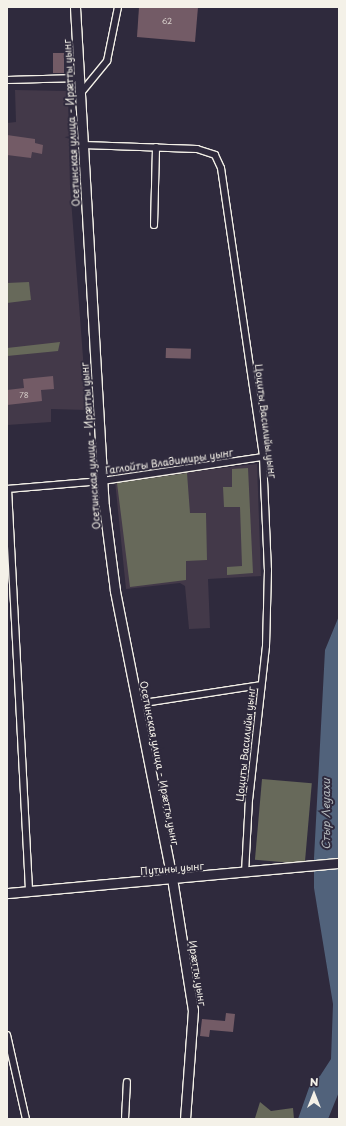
<!DOCTYPE html>
<meta charset="utf-8">
<style>
body{margin:0}
#map{position:relative;width:346px;height:1126px;overflow:hidden;background:#2f2a3d;font-family:"Playpen Sans",sans-serif}
div>[style]{position:absolute}
.built>*{inset:0;background:#433949}
.green>*{inset:0;background:#67695a;transform-origin:0 0}
.water>*{inset:0;background:#51627b}
.building>*{inset:0;background:#735b66;transform-origin:0 0}
.roads{filter:drop-shadow(1px 0 #f4f1e8) drop-shadow(-1px 0 #f4f1e8) drop-shadow(0 1px #f4f1e8) drop-shadow(0 -1px #f4f1e8)}
.street>*{height:6px;margin:-3px;padding:0 3px;transform-origin:3px;border-radius:3px;background:#2f2a3d}
.secondary>*{height:9px;margin:-4.5px;padding:0 4.5px;transform-origin:4.5px;border-radius:4.5px;background:#2f2a3d}
span{translate:-50% -50%;white-space:nowrap;text-align:center;line-height:1.15;-webkit-text-stroke:4px #2f2a3d;paint-order:stroke}
.number-label{font-size:8px;color:#d4ccc8}
.number-label span{-webkit-text-stroke-width:0}
.street-label{font-size:10px;color:#f4f1e8}
.water-label{font-size:11px;color:#b3b8bc;font-style:italic}
.frame{position:absolute;inset:0;border:8px solid #f4f1e8;pointer-events:none}
.north{position:absolute;left:294px;top:1074px;width:40px;height:40px;-webkit-text-stroke:3px #2f2a3d;paint-order:stroke;rotate:0deg;font-size:11px;font-weight:700;line-height:16px;text-align:center;color:#f4f1e8}
.north::after{content:'';display:block;margin:auto;width:14px;height:18px;background:#f4f1e8;clip-path:polygon(50% 0,100% 100%,50% 72%,0 100%)}
</style>
<div id="map">
<div class="built">
<div style="clip-path:polygon(15px 90px,68px 91px,70px 186px,87px 410px,51px 409px,51px 422px,7px 425px,7px 123px,16px 122px)"></div>
<div style="clip-path:polygon(257px 464px,261px 576px,208px 579px,210px 628px,189px 629px,185px 586px,180px 583px,126px 589px,115px 481px)"></div>
</div>
<div class="green">
<div style="clip-path:polygon(29px 282px,31px 300px,7px 303px,7px 283px)"></div>
<div style="clip-path:polygon(60px 342px,58px 351px,7px 356px,7px 348px)"></div>
<div style="clip-path:polygon(248px 468px,253px 573px,227px 575px,227px 567px,242px 566px,240px 507px,224px 507px,223px 487px,232px 487px,232px 469px)"></div>
<div style="clip-path:polygon(187px 473px,190px 513px,206px 513px,207px 560px,186px 561px,186px 580px,130px 587px,117px 483px)"></div>
<div style="left:262px;top:779px;width:50px;height:81px;rotate:5deg"></div>
<div style="clip-path:polygon(260px 1102px,271px 1111px,293px 1108px,294px 1119px,227px 1119px,255px 1118px)"></div>
</div>
<div class="water">
<div style="clip-path:polygon(339px 616px,339px 1092px,328px 1119px,298px 1119px,311px 1082px,320px 1076px,331px 1059px,333px 1004px,314px 888px,314px 858px,325px 650px)"></div>
</div>
<div class="building">
<div style="clip-path:polygon(139px 7px,198px 7px,195px 42px,137px 37px)"></div>
<div style="left:53px;top:53px;width:11px;height:20px"></div>
<div style="clip-path:polygon(7px 135px,35px 139px,35px 143px,43px 145px,42px 154px,32px 152px,31px 158px,7px 155px)"></div>
<div style="left:166px;top:348px;width:25px;height:10px;rotate:2deg"></div>
<div style="clip-path:polygon(53px 376px,54px 389px,41px 390px,42px 401px,7px 405px,7px 390px,24px 388px,23px 379px)"></div>
<div style="clip-path:polygon(226px 1013px,235px 1014px,233px 1032px,210px 1030px,209px 1037px,200px 1036px,202px 1019px,225px 1021px)"></div>
</div>
<div class="roads">
<div class="street">
<div style="left:7px;top:80px;width:72px;rotate:-1.6deg"></div>
<div style="left:80px;top:94px;width:43px;rotate:-50.7deg"></div>
<div style="left:107px;top:61px;width:55px;rotate:-78.5deg"></div>
<div style="left:83px;top:145px;width:114px;rotate:2deg"></div>
<div style="left:197px;top:149px;width:19px;rotate:18deg"></div>
<div style="left:215px;top:155px;width:14px;rotate:65deg"></div>
<div style="left:221px;top:168px;width:292px;rotate:81.7deg"></div>
<div style="left:263px;top:457px;width:113px;rotate:87.5deg"></div>
<div style="left:268px;top:570px;width:76px;rotate:91.5deg"></div>
<div style="left:266px;top:646px;width:154px;rotate:96.3deg"></div>
<div style="left:249px;top:799px;width:74px;rotate:93.1deg"></div>
<div style="left:154px;top:225px;width:78px;rotate:-88.5deg"></div>
<div style="left:7px;top:489px;width:95px;rotate:-4.8deg"></div>
<div style="left:102px;top:481px;width:163px;rotate:-8.5deg"></div>
<div style="left:8px;top:489px;width:403px;rotate:87deg"></div>
<div style="left:137px;top:704px;width:125px;rotate:-8.7deg"></div>
<div style="left:7px;top:1035px;width:86px;rotate:77.3deg"></div>
<div style="left:125px;top:1119px;width:37px;rotate:-87deg"></div>
</div>
<div class="secondary">
<div style="left:75px;top:7px;width:500px;rotate:86.7deg"></div>
<div style="left:104px;top:506px;width:86px;rotate:82.6deg"></div>
<div style="left:115px;top:591px;width:293px;rotate:78.8deg"></div>
<div style="left:172px;top:878px;width:134px;rotate:81deg"></div>
<div style="left:193px;top:1010px;width:109px;rotate:94.2deg"></div>
<div style="left:7px;top:893px;width:333px;rotate:-5.2deg"></div>
</div>
</div>
<div class="number-label">
<span style="left:167px;top:22px">62</span>
<span style="left:24px;top:396px">78</span>
</div>
<div class="street-label">
<span style="left:71px;top:123px;rotate:-93deg">Осетинская улица - Ирæтты уынг</span>
<span style="left:266px;top:421px;rotate:83deg">Цоциты Василийы уынг</span>
<span style="left:90px;top:446px;rotate:-94deg">Осетинская улица - Ирæтты уынг</span>
<span style="left:169px;top:461px;rotate:-8deg">Гаглойты Владимиры уынг</span>
<span style="left:245px;top:744px;rotate:-84deg">Цоциты Василийы уынг</span>
<span style="left:160px;top:763px;rotate:79deg">Осетинская улица - Ирæтты уынг</span>
<span style="left:172px;top:868px;rotate:-5deg">Путины уынг</span>
<span style="left:198px;top:973px;rotate:81deg">Ирæтты уынг</span>
</div>
<div class="water-label">
<span style="left:326px;top:814px;rotate:-90deg">Стыр Леуахи</span>
</div>
<div class="frame"></div>
<div class="north">N</div>
</div>
